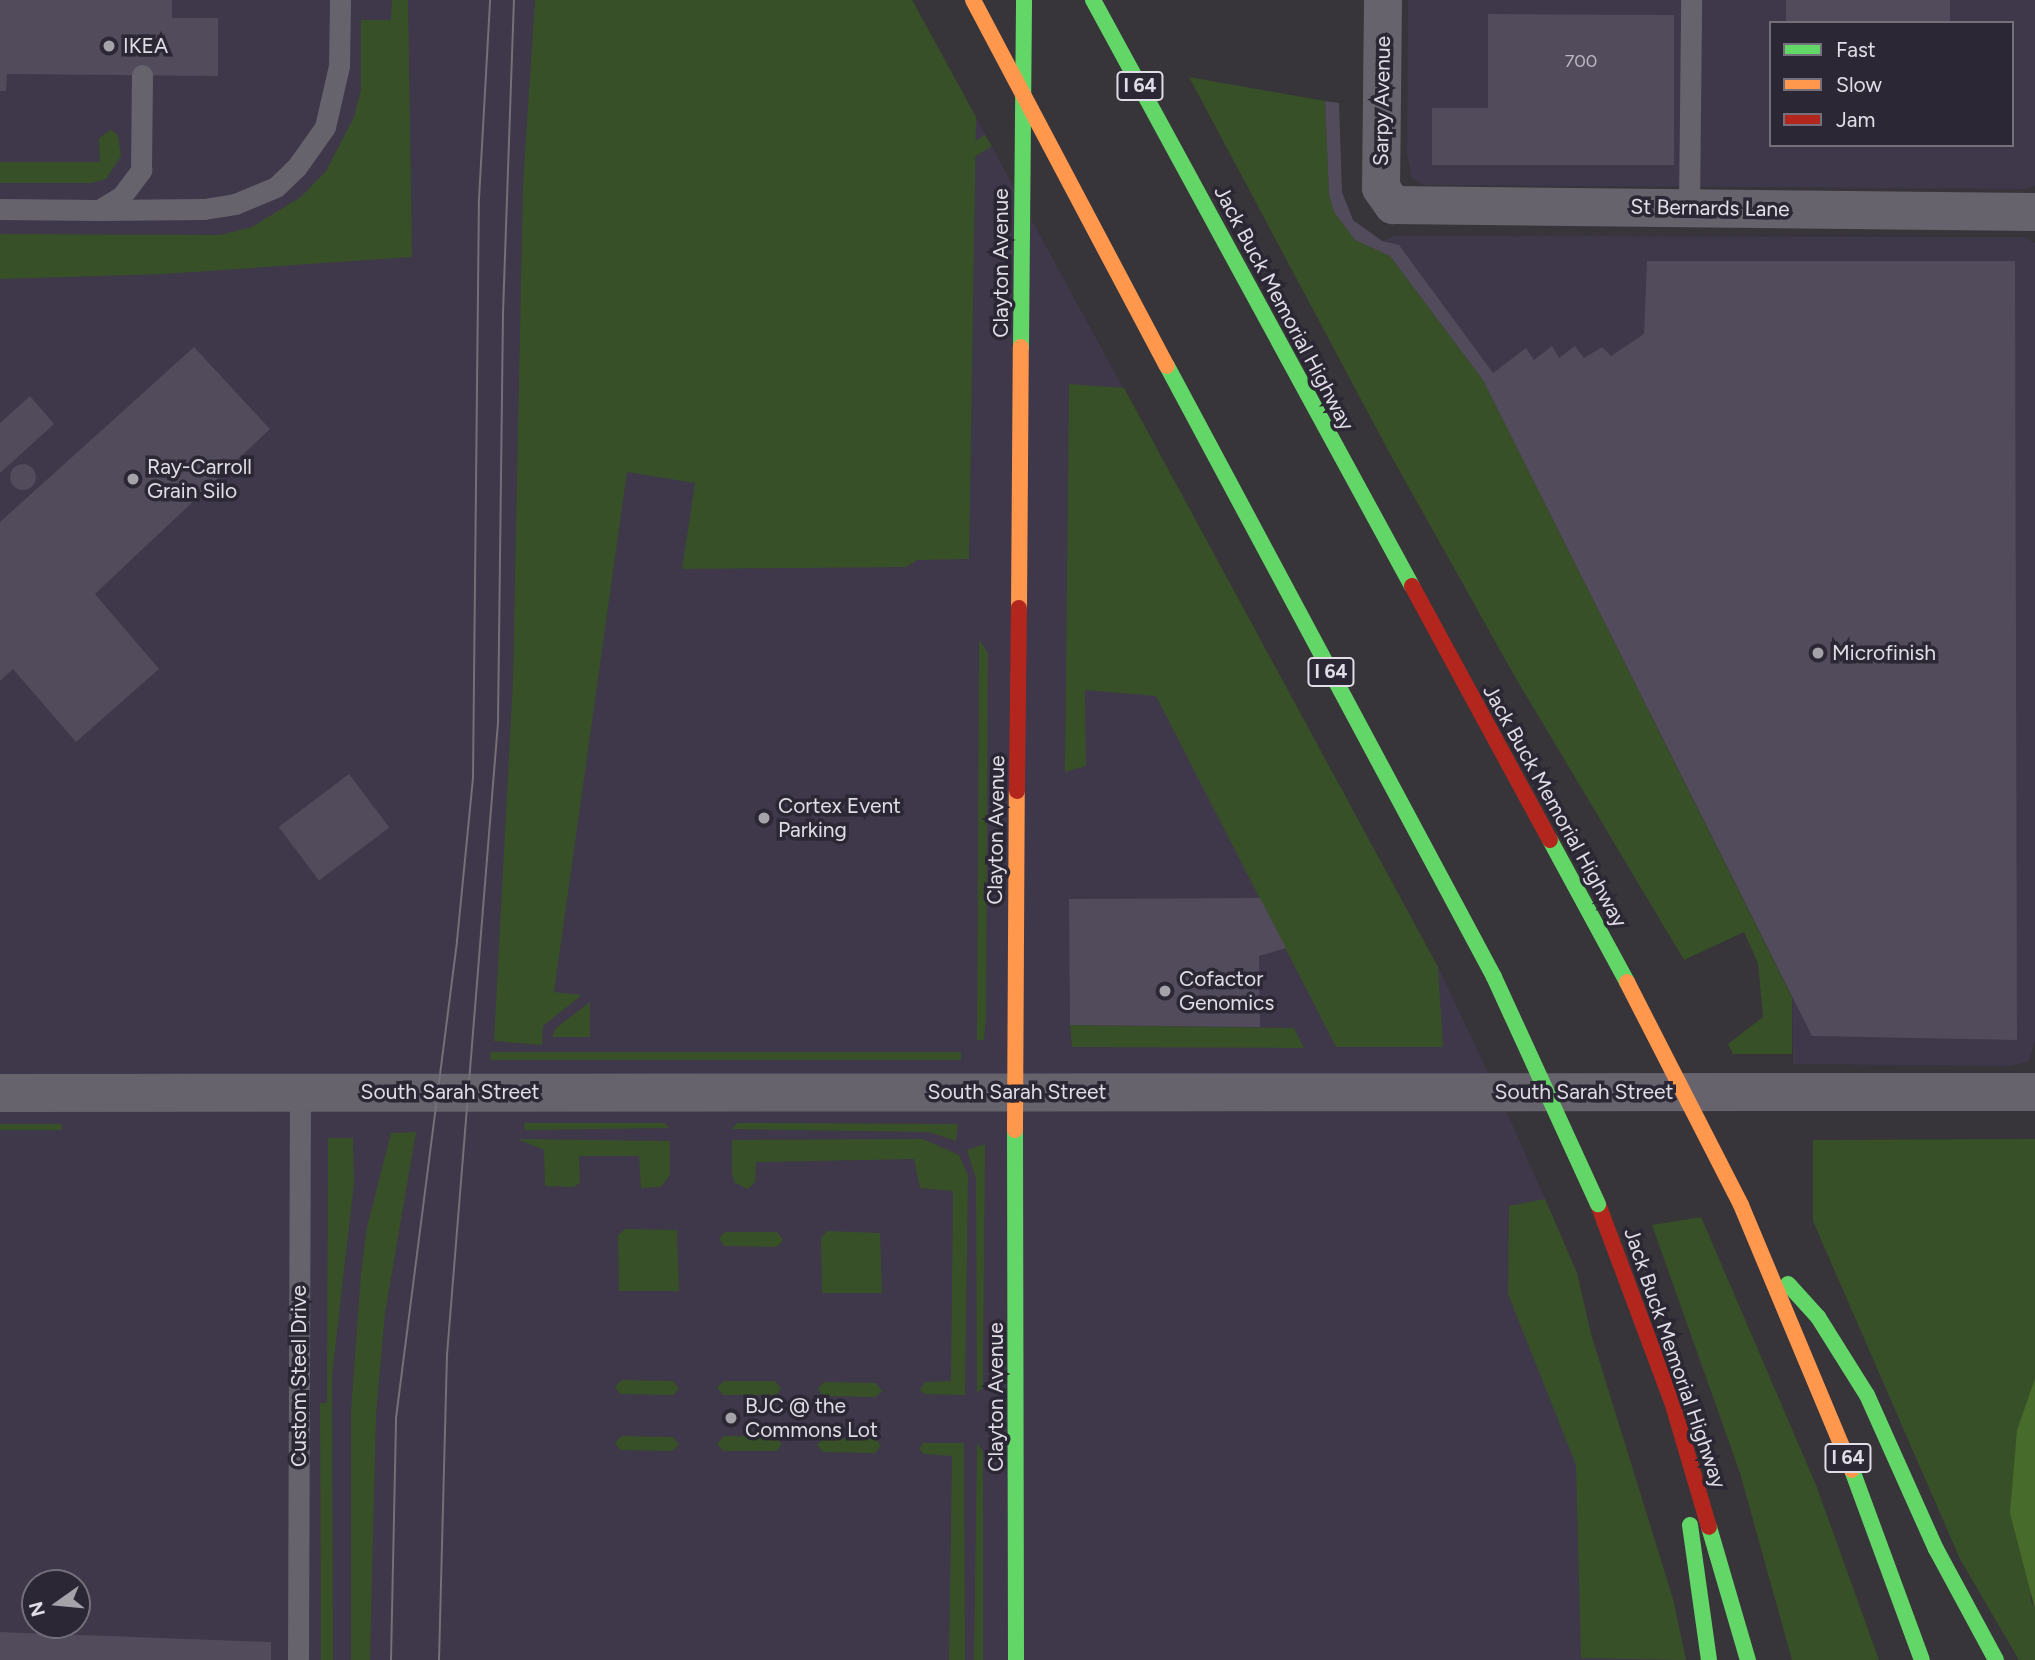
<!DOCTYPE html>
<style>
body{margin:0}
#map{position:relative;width:2035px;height:1660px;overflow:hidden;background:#37343a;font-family:Figtree,sans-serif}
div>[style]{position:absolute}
.built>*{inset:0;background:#3f374a}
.green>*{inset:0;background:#385027;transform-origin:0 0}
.forest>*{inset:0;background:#476b2a}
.building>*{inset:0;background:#524b5b;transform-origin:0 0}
.round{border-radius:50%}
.lane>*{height:21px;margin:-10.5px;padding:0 10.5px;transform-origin:10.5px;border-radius:10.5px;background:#67636d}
.street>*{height:38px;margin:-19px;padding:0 19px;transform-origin:19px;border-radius:19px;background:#67636d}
.fast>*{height:16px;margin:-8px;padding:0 8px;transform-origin:8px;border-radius:8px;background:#63d668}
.slow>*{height:16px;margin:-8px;padding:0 8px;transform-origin:8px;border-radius:8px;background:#ff974d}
.jam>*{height:16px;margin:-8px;padding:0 8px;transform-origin:8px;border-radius:8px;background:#b3261e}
.tram>*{height:2px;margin:-1px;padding:0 1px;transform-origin:1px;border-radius:1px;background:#737077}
.fast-bridge>*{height:16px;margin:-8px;padding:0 8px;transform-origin:8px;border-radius:8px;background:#63d668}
.slow-bridge>*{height:16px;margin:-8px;padding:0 8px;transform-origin:8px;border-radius:8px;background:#ff974d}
.dots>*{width:19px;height:19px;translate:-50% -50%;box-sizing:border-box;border:4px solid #2c2734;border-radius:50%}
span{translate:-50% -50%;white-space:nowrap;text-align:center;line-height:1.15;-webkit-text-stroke:7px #2c2734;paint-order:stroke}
.number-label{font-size:18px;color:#bcb8c3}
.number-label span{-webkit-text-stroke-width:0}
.shield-label span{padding:2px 5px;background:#2c2734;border:2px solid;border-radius:5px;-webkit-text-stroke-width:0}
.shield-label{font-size:19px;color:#e0dde6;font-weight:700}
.poi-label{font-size:21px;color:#e0dde6}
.left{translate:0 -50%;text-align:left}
.street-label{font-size:21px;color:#e0dde6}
.legend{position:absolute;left:1769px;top:21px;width:245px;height:126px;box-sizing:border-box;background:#2c2734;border:2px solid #74707b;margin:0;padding:9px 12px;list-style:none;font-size:21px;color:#e0dde6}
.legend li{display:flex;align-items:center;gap:14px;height:35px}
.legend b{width:35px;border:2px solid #74707b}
.north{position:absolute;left:21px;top:1569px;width:70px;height:70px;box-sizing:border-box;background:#2c2734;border:2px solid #74707b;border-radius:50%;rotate:255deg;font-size:19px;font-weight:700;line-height:28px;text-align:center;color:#e0dde6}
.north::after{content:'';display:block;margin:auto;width:24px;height:32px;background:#a5a2aa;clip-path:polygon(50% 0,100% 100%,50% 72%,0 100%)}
</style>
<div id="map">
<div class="built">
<div style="clip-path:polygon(evenodd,0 0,912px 0,1438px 967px,1510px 1119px,1577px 1273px,1591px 1334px,1673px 1599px,1686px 1660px,0 1660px,0 0,35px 1583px,77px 1583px,77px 1625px,35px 1625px,35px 1583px)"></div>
<div style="clip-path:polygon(evenodd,1408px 0,2035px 0,2035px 186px,2025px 189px,1424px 185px,1412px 178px,1407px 155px,1408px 0,1771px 23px,2012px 23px,2012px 145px,1771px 145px,1771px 23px)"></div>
<div style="clip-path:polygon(1394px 236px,2024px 237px,2035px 243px,2035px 1041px,2029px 1061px,2010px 1066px,1793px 1064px,1792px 997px,1483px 380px,1390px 256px,1365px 248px)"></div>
</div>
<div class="green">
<div style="clip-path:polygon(392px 0,408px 0,412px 257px,164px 274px,0 279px,0 234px,220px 235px,252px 227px,301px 197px,326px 171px,354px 117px,361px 90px,361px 20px,391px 20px)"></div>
<div style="clip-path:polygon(535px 0,912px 0,976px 117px,969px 559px,917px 560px,906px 567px,682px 569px,695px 483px,627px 472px,554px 992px,582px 995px,543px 1026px,542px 1045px,494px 1041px,513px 680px,523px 184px)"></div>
<div style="clip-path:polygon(1189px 77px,1325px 101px,1329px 195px,1334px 212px,1355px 240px,1390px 256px,1483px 380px,1792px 997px,1792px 1054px,1733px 1054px,1728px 1044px,1763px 1017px,1758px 963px,1744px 932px,1684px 960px,1514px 675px,1389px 452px)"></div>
<div style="clip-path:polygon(111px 130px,118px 135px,121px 156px,106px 179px,92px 183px,0 183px,0 162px,100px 162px,99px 138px)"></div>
<div style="left:985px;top:135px;width:13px;height:372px;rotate:58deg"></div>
<div style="clip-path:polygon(1069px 384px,1124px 388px,1438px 967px,1443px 1047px,1336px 1047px,1156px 696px,1085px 690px,1086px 766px,1065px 772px)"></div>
<div style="clip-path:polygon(979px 640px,988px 653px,986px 1018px,984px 1040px,977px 1040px)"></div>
<div style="clip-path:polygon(590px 1002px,590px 1037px,552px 1037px,556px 1028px)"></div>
<div style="clip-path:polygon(1070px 1025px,1294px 1028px,1304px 1048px,1072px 1047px)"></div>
<div style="left:490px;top:1052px;width:471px;height:8px"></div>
<div style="clip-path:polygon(524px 1123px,664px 1123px,670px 1128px,525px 1130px)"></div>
<div style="clip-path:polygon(737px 1123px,958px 1124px,956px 1141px,929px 1132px,732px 1129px)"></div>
<div style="left:0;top:1124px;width:62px;height:6px"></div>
<div style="clip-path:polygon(416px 1132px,385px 1313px,376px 1415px,370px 1660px,351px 1660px,351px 1411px,361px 1273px,367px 1227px,391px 1133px)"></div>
<div style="clip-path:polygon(328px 1138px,353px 1138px,354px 1183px,332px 1376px,333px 1660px,321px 1660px,320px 1403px,327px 1403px)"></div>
<div style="clip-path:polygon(517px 1139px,670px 1141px,670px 1175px,661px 1187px,641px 1188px,639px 1156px,579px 1156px,580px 1183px,573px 1187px,545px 1186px,544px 1150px)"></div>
<div style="clip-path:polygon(923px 1139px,959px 1155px,968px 1175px,965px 1395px,924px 1394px,920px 1390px,925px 1382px,951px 1381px,953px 1191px,920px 1188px,914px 1159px,756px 1162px,755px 1182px,748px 1189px,735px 1183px,732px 1174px,732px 1140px)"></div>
<div style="clip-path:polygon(2035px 1139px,2035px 1378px,2017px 1430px,2031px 1601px,2035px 1609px,2035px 1660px,2019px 1660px,1960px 1559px,1813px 1221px,1813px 1140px)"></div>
<div style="clip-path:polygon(985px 1144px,983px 1388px,977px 1393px,976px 1179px,967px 1150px)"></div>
<div style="clip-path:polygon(1545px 1199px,1577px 1273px,1591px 1334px,1673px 1599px,1686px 1660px,1581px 1658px,1576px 1465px,1508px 1294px,1509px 1206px)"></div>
<div style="clip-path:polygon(1701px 1217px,1816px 1485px,1879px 1660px,1792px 1660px,1740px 1473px,1652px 1225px)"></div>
<div style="clip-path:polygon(625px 1229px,677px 1230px,679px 1291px,619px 1291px,618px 1235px)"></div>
<div style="clip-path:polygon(827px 1231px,880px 1233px,882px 1293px,822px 1293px,821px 1238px)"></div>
<div style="clip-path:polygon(725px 1232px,777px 1232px,783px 1240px,777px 1247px,724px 1246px,719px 1238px)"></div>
<div style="clip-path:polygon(621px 1380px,673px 1381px,679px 1389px,673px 1395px,620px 1394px,615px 1387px)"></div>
<div style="clip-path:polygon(724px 1381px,775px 1381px,781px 1389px,776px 1395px,723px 1395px,717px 1387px)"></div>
<div style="clip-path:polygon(824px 1382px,876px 1383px,882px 1391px,876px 1397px,823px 1396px,818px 1389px)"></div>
<div style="clip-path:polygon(621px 1436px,673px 1437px,679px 1445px,672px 1451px,620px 1450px,615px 1443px)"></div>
<div style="clip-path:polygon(724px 1436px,776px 1437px,782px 1445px,776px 1451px,723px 1451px,717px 1444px)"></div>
<div style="clip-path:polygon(823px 1438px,876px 1438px,881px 1446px,875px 1453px,823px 1452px,817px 1445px)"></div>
<div style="clip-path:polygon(923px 1443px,964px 1443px,965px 1660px,949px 1660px,952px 1456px,924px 1454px,919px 1449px)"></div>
<div style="clip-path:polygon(977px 1443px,983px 1451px,983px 1660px,974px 1660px)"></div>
</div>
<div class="forest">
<div style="clip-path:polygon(2035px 1378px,2035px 1609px,2010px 1513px,2017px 1430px)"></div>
</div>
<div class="building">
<div style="clip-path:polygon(0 0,172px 0,172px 18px,218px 18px,218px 76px,7px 74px,6px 91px,0 91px)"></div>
<div style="left:1786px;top:0;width:164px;height:23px"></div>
<div style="clip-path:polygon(1488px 14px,1674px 15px,1674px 165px,1432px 165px,1432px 108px,1488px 108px)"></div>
<div style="clip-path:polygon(1325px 101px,1339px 103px,1342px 192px,1353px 220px,1382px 241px,1399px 245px,1493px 373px,1526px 348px,1534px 360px,1552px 346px,1559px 358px,1575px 346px,1584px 358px,1602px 347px,1611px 356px,1644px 334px,1647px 261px,2015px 261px,2017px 1040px,1812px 1036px,1483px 380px,1390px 256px,1355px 240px,1334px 212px,1329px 195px)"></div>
<div style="clip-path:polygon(194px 347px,270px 429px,95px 594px,159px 669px,76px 742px,13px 669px,0 681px,0 522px)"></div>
<div style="clip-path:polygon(30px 396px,54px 424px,0 473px,0 423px)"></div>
<div class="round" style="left:10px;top:464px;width:26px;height:26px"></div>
<div style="left:349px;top:774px;width:67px;height:88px;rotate:53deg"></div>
<div style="clip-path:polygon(1260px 898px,1286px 948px,1259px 956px,1260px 1027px,1070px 1025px,1069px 899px)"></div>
<div style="clip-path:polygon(0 1632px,271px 1642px,271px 1660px,0 1660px)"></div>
</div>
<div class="lane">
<div style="left:1689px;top:208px;width:208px;rotate:-89.4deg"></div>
<div style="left:0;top:209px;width:99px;rotate:0.6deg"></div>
<div style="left:99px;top:210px;width:26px;rotate:-31deg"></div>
<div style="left:121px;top:197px;width:34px;rotate:-53deg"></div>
<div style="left:141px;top:170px;width:95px;rotate:-89.4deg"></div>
<div style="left:99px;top:210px;width:105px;rotate:-0.5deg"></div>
<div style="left:204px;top:209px;width:31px;rotate:-9deg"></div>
<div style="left:235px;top:204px;width:44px;rotate:-22.5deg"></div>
<div style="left:276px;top:187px;width:28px;rotate:-44deg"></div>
<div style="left:296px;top:168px;width:50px;rotate:-54.7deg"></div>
<div style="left:325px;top:127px;width:63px;rotate:-77.1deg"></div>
<div style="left:339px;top:66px;width:66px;rotate:-89.1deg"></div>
<div style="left:298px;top:1660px;width:568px;rotate:-89.8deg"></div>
</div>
<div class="street">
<div style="left:1383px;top:0;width:188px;rotate:90.6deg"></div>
<div style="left:1381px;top:188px;width:21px;rotate:55deg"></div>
<div style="left:1393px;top:205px;width:642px;rotate:0.62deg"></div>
<div style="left:0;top:1093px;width:2035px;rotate:-0.03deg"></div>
</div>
<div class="fast">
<div style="left:1093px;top:0;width:667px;rotate:61.44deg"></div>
<div style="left:1021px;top:347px;width:347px;rotate:-89.5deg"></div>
<div style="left:1167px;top:366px;width:693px;rotate:61.84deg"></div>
<div style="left:1550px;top:840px;width:162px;rotate:61.5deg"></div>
<div style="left:1015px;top:1130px;width:530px;rotate:89.89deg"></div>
<div style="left:1788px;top:1284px;width:45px;rotate:47.7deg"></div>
<div style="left:1818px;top:1317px;width:92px;rotate:57.9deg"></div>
<div style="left:1867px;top:1395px;width:169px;rotate:65.9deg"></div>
<div style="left:1936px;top:1549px;width:126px;rotate:61.6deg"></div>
<div style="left:1852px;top:1470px;width:202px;rotate:69.8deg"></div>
<div style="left:1690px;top:1525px;width:136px;rotate:82deg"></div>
<div style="left:1709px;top:1527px;width:139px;rotate:73.7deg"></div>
</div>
<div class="slow">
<div style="left:1019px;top:608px;width:261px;rotate:-89.6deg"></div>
<div style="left:1015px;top:1130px;width:339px;rotate:-89.7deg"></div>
<div style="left:1741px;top:1205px;width:287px;rotate:67.3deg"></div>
</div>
<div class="jam">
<div style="left:1412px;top:586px;width:289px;rotate:61.5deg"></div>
<div style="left:1017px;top:791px;width:183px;rotate:-89.4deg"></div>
<div style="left:1598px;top:1204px;width:215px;rotate:69.5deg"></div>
<div style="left:1673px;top:1405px;width:127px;rotate:73.6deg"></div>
</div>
<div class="tram">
<div style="left:391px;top:1660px;width:242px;rotate:-88.8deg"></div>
<div style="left:396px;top:1418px;width:481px;rotate:-82.7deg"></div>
<div style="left:457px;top:941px;width:165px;rotate:-84.4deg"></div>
<div style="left:473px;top:777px;width:578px;rotate:-89.41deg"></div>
<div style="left:479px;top:199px;width:199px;rotate:-86.8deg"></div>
<div style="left:439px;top:1660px;width:305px;rotate:-88.5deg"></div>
<div style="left:447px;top:1355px;width:635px;rotate:-85.39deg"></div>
<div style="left:498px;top:722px;width:409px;rotate:-89.3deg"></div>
<div style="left:503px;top:313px;width:313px;rotate:-88deg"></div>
</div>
<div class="fast-bridge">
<div style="left:1494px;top:977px;width:250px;rotate:65.4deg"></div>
</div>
<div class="slow-bridge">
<div style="left:973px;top:0;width:414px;rotate:62.1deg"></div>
<div style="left:1627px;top:982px;width:250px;rotate:62.9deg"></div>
</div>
<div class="dots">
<div style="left:109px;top:46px;background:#a5a2aa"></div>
<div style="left:133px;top:479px;background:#a5a2aa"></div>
<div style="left:1818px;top:653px;background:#a5a2aa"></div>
<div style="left:764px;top:818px;background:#a5a2aa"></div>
<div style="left:1165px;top:991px;background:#a5a2aa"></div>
<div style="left:731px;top:1418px;background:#a5a2aa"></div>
</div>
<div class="number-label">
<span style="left:1581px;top:61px">700</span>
</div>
<div class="shield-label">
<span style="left:1140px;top:86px">I 64</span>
<span style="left:1331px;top:672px">I 64</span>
<span style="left:1848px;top:1458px">I 64</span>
</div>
<div class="poi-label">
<span class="left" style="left:123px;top:46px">IKEA</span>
<span class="left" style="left:147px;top:479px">Ray-Carroll<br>Grain Silo</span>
<span class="left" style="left:1832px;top:653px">Microfinish</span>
<span class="left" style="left:778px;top:818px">Cortex Event<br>Parking</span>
<span class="left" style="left:1179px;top:991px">Cofactor<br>Genomics</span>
<span class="left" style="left:745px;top:1418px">BJC @ the<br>Commons Lot</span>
</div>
<div class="street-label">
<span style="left:1382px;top:101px;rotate:-89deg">Sarpy Avenue</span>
<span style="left:1710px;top:208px;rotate:1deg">St Bernards Lane</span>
<span style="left:1001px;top:263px;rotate:-90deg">Clayton Avenue</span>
<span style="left:1284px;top:308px;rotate:62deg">Jack Buck Memorial Highway</span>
<span style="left:1555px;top:806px;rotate:61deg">Jack Buck Memorial Highway</span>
<span style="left:996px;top:830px;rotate:-89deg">Clayton Avenue</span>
<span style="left:450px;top:1092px">South Sarah Street</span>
<span style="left:1017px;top:1092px">South Sarah Street</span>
<span style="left:1584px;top:1092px">South Sarah Street</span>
<span style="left:1675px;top:1358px;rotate:71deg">Jack Buck Memorial Highway</span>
<span style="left:299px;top:1376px;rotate:-90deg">Custom Steel Drive</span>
<span style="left:996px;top:1397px;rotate:-90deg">Clayton Avenue</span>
</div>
<ul class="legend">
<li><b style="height:9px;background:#63d668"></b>Fast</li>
<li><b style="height:9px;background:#ff974d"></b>Slow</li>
<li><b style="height:9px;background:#b3261e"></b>Jam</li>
</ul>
<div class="north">N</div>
</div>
